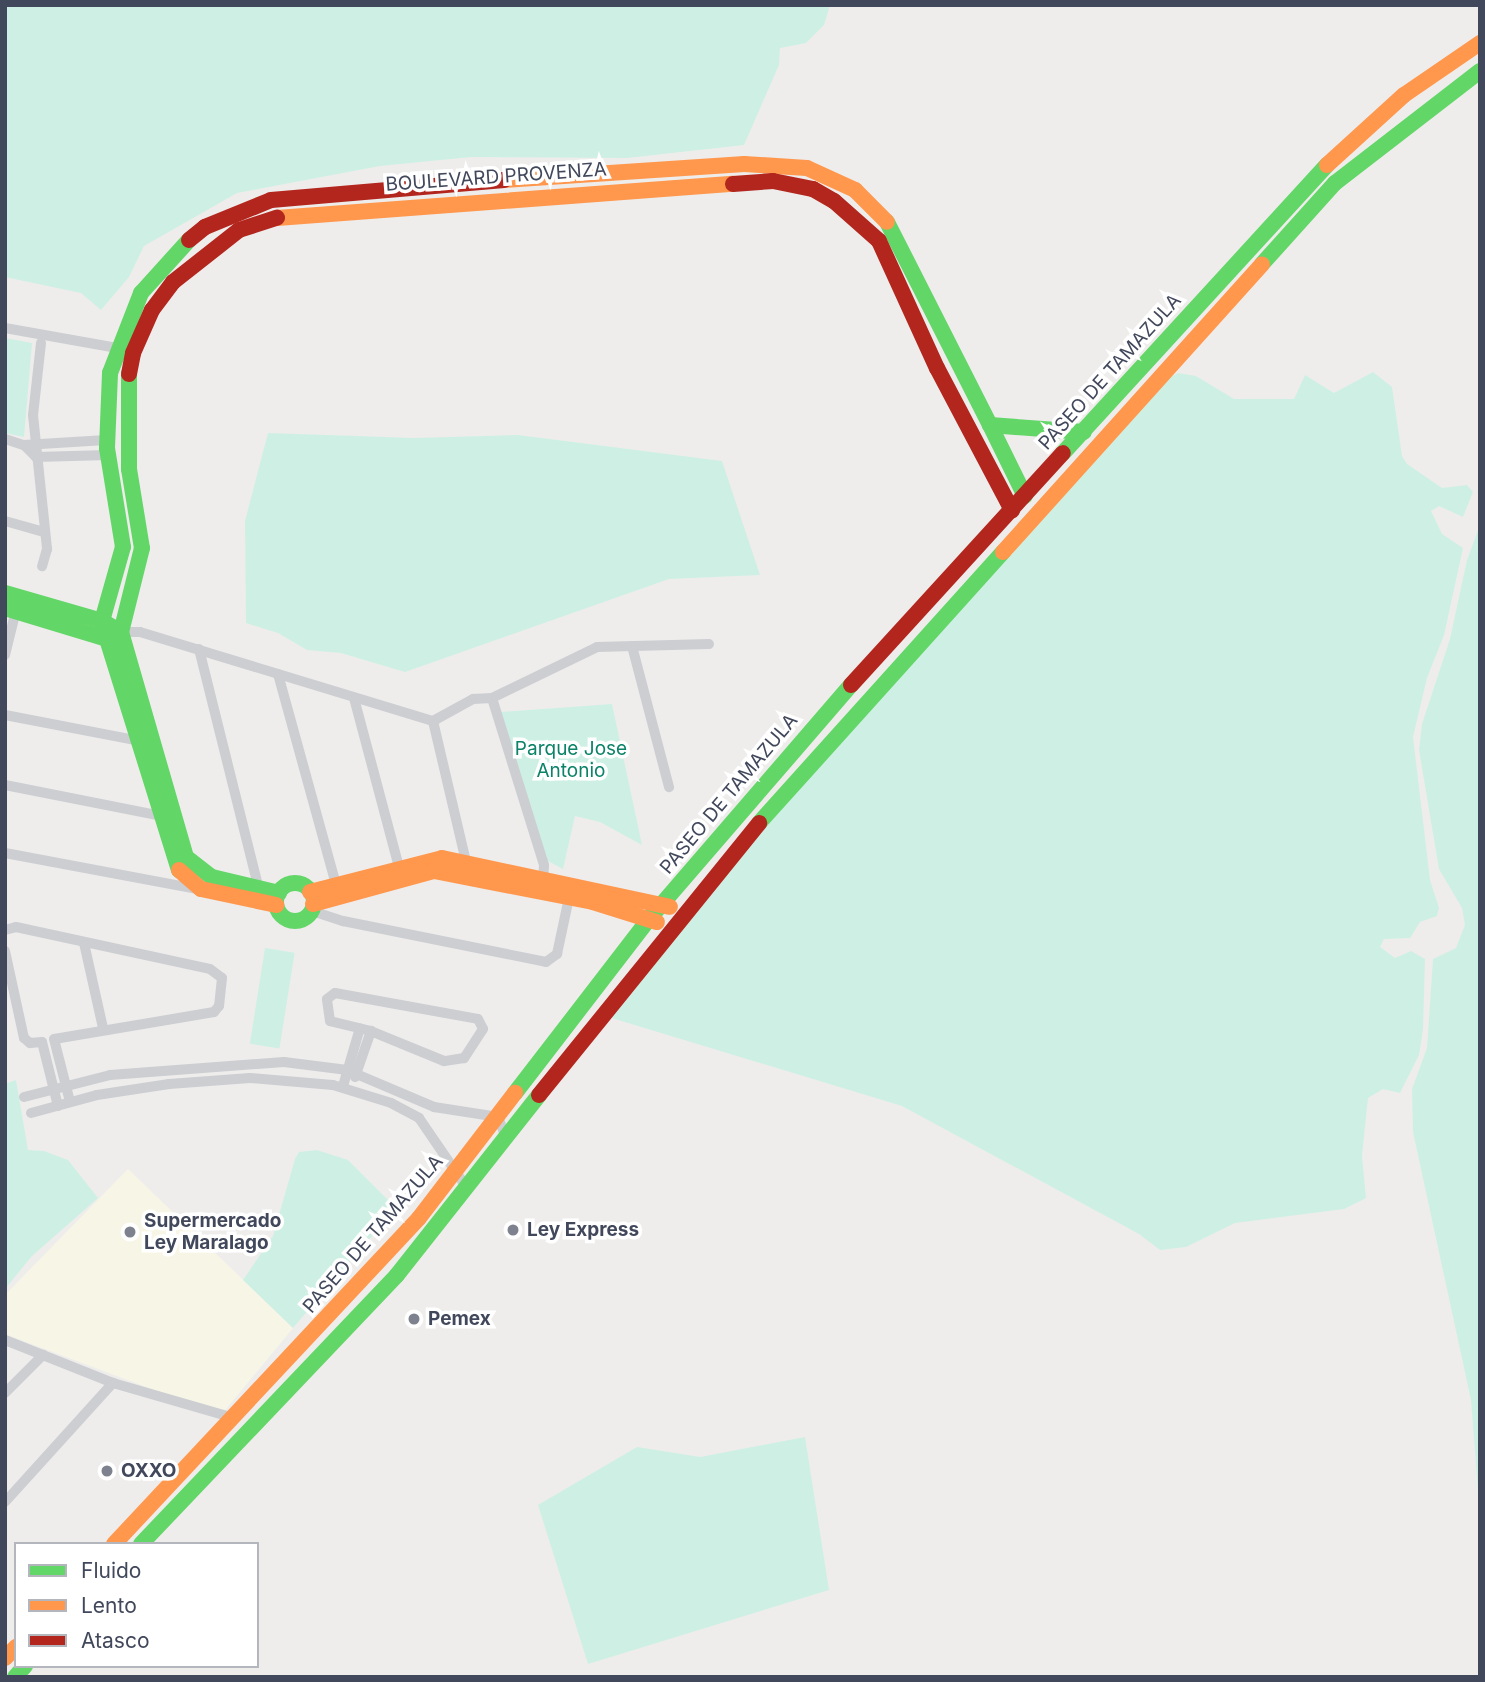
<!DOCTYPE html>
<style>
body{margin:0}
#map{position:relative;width:1485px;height:1682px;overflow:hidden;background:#eeedec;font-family:Inter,sans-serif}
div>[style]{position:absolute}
.commercial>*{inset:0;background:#f7f6e6}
.green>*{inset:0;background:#cef0e4;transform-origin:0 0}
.street>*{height:10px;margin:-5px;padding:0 5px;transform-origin:5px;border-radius:5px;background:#cdced2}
.fast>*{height:16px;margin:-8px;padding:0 8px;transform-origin:8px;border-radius:8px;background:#63d668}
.fast>.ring{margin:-8px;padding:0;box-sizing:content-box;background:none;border:16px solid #63d668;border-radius:50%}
.slow>*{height:16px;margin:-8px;padding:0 8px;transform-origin:8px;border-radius:8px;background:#ff974d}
.jam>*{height:16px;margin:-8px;padding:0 8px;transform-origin:8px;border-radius:8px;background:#b3261e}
.dots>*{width:19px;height:19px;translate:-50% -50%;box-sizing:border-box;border:4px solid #fff;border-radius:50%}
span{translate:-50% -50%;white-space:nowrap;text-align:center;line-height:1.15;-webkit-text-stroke:7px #fff;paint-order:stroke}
.street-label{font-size:19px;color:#42485b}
.park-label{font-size:19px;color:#0c8369}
.poi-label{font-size:19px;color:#42485b;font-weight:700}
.left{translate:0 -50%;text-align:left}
.frame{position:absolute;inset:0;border:7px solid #42485b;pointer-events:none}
.legend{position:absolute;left:14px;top:1542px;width:245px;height:126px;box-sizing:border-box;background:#fff;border:2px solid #b3b6bd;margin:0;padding:9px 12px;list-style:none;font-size:21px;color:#42485b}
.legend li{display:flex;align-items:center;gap:14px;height:35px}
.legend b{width:35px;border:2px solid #b3b6bd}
</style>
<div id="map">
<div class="commercial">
<div style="clip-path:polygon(128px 1169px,293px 1328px,221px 1415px,5px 1334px,5px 1295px)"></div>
</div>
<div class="green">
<div style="clip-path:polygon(5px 5px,830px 5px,824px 25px,806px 43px,780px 48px,779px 65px,744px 145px,627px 158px,471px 157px,380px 166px,237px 193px,144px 246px,129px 277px,101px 310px,81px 293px,5px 277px)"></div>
<div style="clip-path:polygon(5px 338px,32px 343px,24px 437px,5px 433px)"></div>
<div style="clip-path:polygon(1373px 372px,1392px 387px,1402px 456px,1407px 464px,1442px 488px,1467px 485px,1473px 492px,1463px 517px,1439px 506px,1431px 511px,1442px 534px,1463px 548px,1444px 635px,1427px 678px,1413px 737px,1430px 880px,1439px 908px,1437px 916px,1420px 922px,1410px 938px,1384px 939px,1380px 947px,1395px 958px,1411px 951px,1425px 959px,1423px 1030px,1419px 1055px,1400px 1093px,1383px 1089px,1368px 1098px,1362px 1156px,1366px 1198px,1344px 1209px,1235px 1223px,1186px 1247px,1160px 1250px,1139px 1234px,902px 1106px,605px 1016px,685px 912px,1167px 379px,1178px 373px,1196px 376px,1234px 399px,1294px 399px,1305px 375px,1334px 393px)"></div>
<div style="clip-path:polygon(268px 433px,414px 438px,518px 435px,722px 461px,760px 575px,669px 579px,405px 672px,341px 653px,307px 650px,278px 633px,246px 623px,245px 521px)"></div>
<div style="clip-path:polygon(1480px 525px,1480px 1516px,1471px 1400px,1413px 1132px,1412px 1089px,1427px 1048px,1433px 959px,1456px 948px,1465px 925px,1462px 908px,1439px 869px,1419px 750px,1422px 724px,1450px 639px,1467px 560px)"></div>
<div style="clip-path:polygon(612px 704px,642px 845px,600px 822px,575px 816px,563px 869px,546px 860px,500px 712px)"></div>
<div style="left:265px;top:948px;width:30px;height:97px;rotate:9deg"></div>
<div style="clip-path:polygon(16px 1080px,28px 1150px,44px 1151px,68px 1160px,98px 1198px,32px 1256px,5px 1289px,5px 1084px)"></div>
<div style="clip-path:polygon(317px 1150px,348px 1160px,396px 1208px,293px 1328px,243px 1280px,273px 1236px,295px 1159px,299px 1152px)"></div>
<div style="clip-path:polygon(805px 1437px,829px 1590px,588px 1664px,538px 1505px,637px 1447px,700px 1457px)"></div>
</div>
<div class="street">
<div style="left:5px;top:328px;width:114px;rotate:10.1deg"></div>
<div style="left:41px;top:343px;width:72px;rotate:96.3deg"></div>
<div style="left:33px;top:415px;width:135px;rotate:84deg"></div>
<div style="left:47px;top:549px;width:18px;rotate:106deg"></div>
<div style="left:5px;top:439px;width:20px;rotate:18deg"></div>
<div style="left:106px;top:440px;width:82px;rotate:176.5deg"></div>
<div style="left:24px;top:445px;width:17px;rotate:45deg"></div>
<div style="left:36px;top:457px;width:72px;rotate:-1.6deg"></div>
<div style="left:5px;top:521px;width:41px;rotate:15.8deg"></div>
<div style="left:121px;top:632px;width:19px"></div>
<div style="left:140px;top:632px;width:306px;rotate:16.9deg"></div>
<div style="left:433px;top:721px;width:46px;rotate:-28.8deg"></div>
<div style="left:473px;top:699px;width:19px;rotate:-3deg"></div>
<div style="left:492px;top:698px;width:175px;rotate:72.7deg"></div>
<div style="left:544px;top:865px;width:21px;rotate:93deg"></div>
<div style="left:632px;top:646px;width:146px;rotate:75.3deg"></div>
<div style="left:199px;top:649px;width:252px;rotate:76deg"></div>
<div style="left:5px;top:655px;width:50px;rotate:-76.2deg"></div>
<div style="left:278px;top:674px;width:219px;rotate:74.6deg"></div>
<div style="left:354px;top:698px;width:183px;rotate:75.1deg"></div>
<div style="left:492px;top:698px;width:117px;rotate:-25.9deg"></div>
<div style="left:597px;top:647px;width:112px;rotate:-1.5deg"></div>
<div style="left:5px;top:715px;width:137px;rotate:10.9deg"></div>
<div style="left:433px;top:721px;width:153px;rotate:76.8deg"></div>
<div style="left:5px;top:785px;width:154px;rotate:11.2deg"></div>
<div style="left:5px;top:853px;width:196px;rotate:10.6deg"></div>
<div style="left:312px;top:911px;width:33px;rotate:18deg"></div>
<div style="left:343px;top:921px;width:207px;rotate:11.4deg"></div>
<div style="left:546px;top:962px;width:14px;rotate:-36deg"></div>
<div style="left:557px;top:954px;width:62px;rotate:-78deg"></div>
<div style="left:5px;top:930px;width:11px;rotate:-15deg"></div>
<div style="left:16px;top:927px;width:198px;rotate:12.2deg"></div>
<div style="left:210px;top:969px;width:15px;rotate:37deg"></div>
<div style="left:222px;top:978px;width:28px;rotate:96deg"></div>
<div style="left:219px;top:1006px;width:8px;rotate:130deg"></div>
<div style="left:214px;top:1012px;width:162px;rotate:170.4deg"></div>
<div style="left:54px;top:1039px;width:65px;rotate:75.7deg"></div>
<div style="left:84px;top:943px;width:87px;rotate:77.4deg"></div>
<div style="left:5px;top:951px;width:89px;rotate:77.7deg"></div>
<div style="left:24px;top:1038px;width:8px;rotate:40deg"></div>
<div style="left:30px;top:1043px;width:12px;rotate:-5deg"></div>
<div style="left:42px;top:1042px;width:66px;rotate:76deg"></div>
<div style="left:335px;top:993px;width:145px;rotate:10.3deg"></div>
<div style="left:478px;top:1019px;width:11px;rotate:63deg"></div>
<div style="left:483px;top:1029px;width:35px;rotate:123deg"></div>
<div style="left:464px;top:1058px;width:20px;rotate:171deg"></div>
<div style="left:444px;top:1061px;width:79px;rotate:-157.7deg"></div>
<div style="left:371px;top:1031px;width:42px;rotate:-166.3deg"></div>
<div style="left:330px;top:1021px;width:22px;rotate:-98deg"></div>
<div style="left:327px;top:999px;width:10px;rotate:-37deg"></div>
<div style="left:355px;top:1077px;width:49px;rotate:-70.8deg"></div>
<div style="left:343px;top:1086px;width:60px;rotate:-73.7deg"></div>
<div style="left:24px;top:1097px;width:89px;rotate:-14.3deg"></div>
<div style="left:110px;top:1075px;width:174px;rotate:-4.3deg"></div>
<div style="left:284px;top:1062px;width:64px;rotate:7.2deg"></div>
<div style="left:347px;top:1070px;width:95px;rotate:23deg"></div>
<div style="left:434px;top:1107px;width:65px;rotate:8.9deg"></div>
<div style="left:498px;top:1117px;width:22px;rotate:69deg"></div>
<div style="left:31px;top:1113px;width:68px;rotate:-15.3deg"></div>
<div style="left:97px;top:1095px;width:73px;rotate:-8.7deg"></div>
<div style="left:169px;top:1084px;width:81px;rotate:-4.2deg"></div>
<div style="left:250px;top:1078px;width:83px;rotate:4.8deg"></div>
<div style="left:333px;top:1085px;width:61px;rotate:17.2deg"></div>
<div style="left:391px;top:1103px;width:32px;rotate:28deg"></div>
<div style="left:419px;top:1118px;width:85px;rotate:55.6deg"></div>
<div style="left:5px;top:1340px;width:116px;rotate:21.7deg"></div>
<div style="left:113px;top:1383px;width:126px;rotate:16.1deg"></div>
<div style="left:5px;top:1393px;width:54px;rotate:-45deg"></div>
<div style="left:5px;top:1502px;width:161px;rotate:-47.8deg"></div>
</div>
<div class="fast">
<div style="left:887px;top:222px;width:228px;rotate:63.1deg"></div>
<div style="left:990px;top:425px;width:94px;rotate:4.3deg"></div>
<div style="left:1262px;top:264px;width:109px;rotate:-48deg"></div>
<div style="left:1335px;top:183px;width:183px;rotate:-37.7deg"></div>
<div style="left:129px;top:374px;width:95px;rotate:90deg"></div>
<div style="left:129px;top:469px;width:80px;rotate:80.7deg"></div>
<div style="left:142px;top:548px;width:87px;rotate:104deg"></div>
<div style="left:121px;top:632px;width:16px;rotate:153deg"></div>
<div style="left:107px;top:639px;width:19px;rotate:-106deg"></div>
<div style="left:102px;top:621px;width:77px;rotate:-74.2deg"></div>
<div style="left:123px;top:547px;width:100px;rotate:-99.2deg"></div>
<div style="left:107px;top:448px;width:75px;rotate:-87.7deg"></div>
<div style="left:110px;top:373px;width:86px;rotate:-68.8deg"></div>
<div style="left:141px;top:293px;width:72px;rotate:-47.8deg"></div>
<div style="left:990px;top:425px;width:79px;rotate:63.8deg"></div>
<div style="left:1063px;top:453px;width:391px;rotate:-47.5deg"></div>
<div style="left:5px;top:593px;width:101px;rotate:16.1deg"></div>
<div style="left:102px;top:621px;width:22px;rotate:30deg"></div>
<div style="left:121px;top:632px;width:234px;rotate:73.9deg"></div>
<div style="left:186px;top:857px;width:33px;rotate:38deg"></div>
<div style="left:212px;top:877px;width:69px;rotate:13.4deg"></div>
<div style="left:5px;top:608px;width:107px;rotate:16.9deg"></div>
<div style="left:107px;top:639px;width:242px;rotate:72.7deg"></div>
<div style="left:759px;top:823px;width:365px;rotate:-48deg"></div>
<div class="ring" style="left:276px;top:883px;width:22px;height:22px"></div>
<div style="left:515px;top:1093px;width:220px;rotate:-52.4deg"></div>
<div style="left:649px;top:919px;width:309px;rotate:-49.2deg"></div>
<div style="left:141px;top:1544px;width:371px;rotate:-46.4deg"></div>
<div style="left:397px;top:1275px;width:229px;rotate:-51.7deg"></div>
<div style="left:15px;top:1677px;width:15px;rotate:-48deg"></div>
</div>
<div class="slow">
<div style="left:1327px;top:165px;width:104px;rotate:-42.3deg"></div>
<div style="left:1404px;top:95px;width:92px;rotate:-34.4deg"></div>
<div style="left:504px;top:180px;width:241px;rotate:-3.8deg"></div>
<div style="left:744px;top:164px;width:63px;rotate:3.6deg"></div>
<div style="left:807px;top:168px;width:53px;rotate:24.6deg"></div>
<div style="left:855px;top:190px;width:45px;rotate:45deg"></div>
<div style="left:277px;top:218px;width:457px;rotate:-4.3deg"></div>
<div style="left:1003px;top:552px;width:387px;rotate:-48deg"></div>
<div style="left:179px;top:870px;width:29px;rotate:41deg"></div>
<div style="left:201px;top:889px;width:77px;rotate:12deg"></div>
<div style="left:310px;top:892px;width:136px;rotate:-14.4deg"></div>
<div style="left:442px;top:858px;width:233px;rotate:12.1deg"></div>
<div style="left:313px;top:904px;width:125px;rotate:-15.3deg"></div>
<div style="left:434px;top:871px;width:162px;rotate:11deg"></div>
<div style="left:593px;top:902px;width:67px;rotate:17.4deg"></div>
<div style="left:114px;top:1544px;width:446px;rotate:-46.9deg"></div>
<div style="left:419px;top:1218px;width:158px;rotate:-52.5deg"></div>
<div style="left:5px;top:1658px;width:16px;rotate:-45deg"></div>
</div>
<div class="jam">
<div style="left:733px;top:184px;width:40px;rotate:-4.3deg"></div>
<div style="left:773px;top:181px;width:41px;rotate:11.3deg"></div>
<div style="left:813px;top:189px;width:24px;rotate:30deg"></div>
<div style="left:834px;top:201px;width:60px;rotate:41.6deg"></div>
<div style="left:879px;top:241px;width:140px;rotate:65.5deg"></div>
<div style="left:937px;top:368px;width:161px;rotate:62.2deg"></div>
<div style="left:189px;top:240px;width:21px;rotate:-39deg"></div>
<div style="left:205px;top:227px;width:71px;rotate:-22.2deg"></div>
<div style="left:271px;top:200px;width:234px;rotate:-4.9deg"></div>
<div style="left:129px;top:374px;width:21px;rotate:-79deg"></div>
<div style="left:133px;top:353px;width:47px;rotate:-66.2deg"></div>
<div style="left:152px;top:310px;width:35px;rotate:-53deg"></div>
<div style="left:173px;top:282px;width:84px;rotate:-38.2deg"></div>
<div style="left:239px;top:230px;width:40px;rotate:-18deg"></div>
<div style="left:851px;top:685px;width:314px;rotate:-47.6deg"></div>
<div style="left:539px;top:1095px;width:350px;rotate:-51deg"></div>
</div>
<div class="dots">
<div style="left:513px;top:1230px;background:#7e828e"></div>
<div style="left:130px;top:1232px;background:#7e828e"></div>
<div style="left:414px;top:1319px;background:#7e828e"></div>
<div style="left:107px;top:1471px;background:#7e828e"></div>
</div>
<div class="street-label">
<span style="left:496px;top:177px;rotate:-4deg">BOULEVARD PROVENZA</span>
<span style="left:1110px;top:372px;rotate:-48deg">PASEO DE TAMAZULA</span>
<span style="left:729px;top:794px;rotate:-50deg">PASEO DE TAMAZULA</span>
<span style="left:373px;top:1234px;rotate:-49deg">PASEO DE TAMAZULA</span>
</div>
<div class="park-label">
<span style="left:571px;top:760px">Parque Jose<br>Antonio</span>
</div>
<div class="poi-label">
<span class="left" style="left:144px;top:1232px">Supermercado<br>Ley Maralago</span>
<span class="left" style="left:527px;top:1230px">Ley Express</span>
<span class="left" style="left:428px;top:1319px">Pemex</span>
<span class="left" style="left:121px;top:1471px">OXXO</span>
</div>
<div class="frame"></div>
<ul class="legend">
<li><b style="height:9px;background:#63d668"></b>Fluido</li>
<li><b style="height:9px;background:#ff974d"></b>Lento</li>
<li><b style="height:9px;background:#b3261e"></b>Atasco</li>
</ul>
</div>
